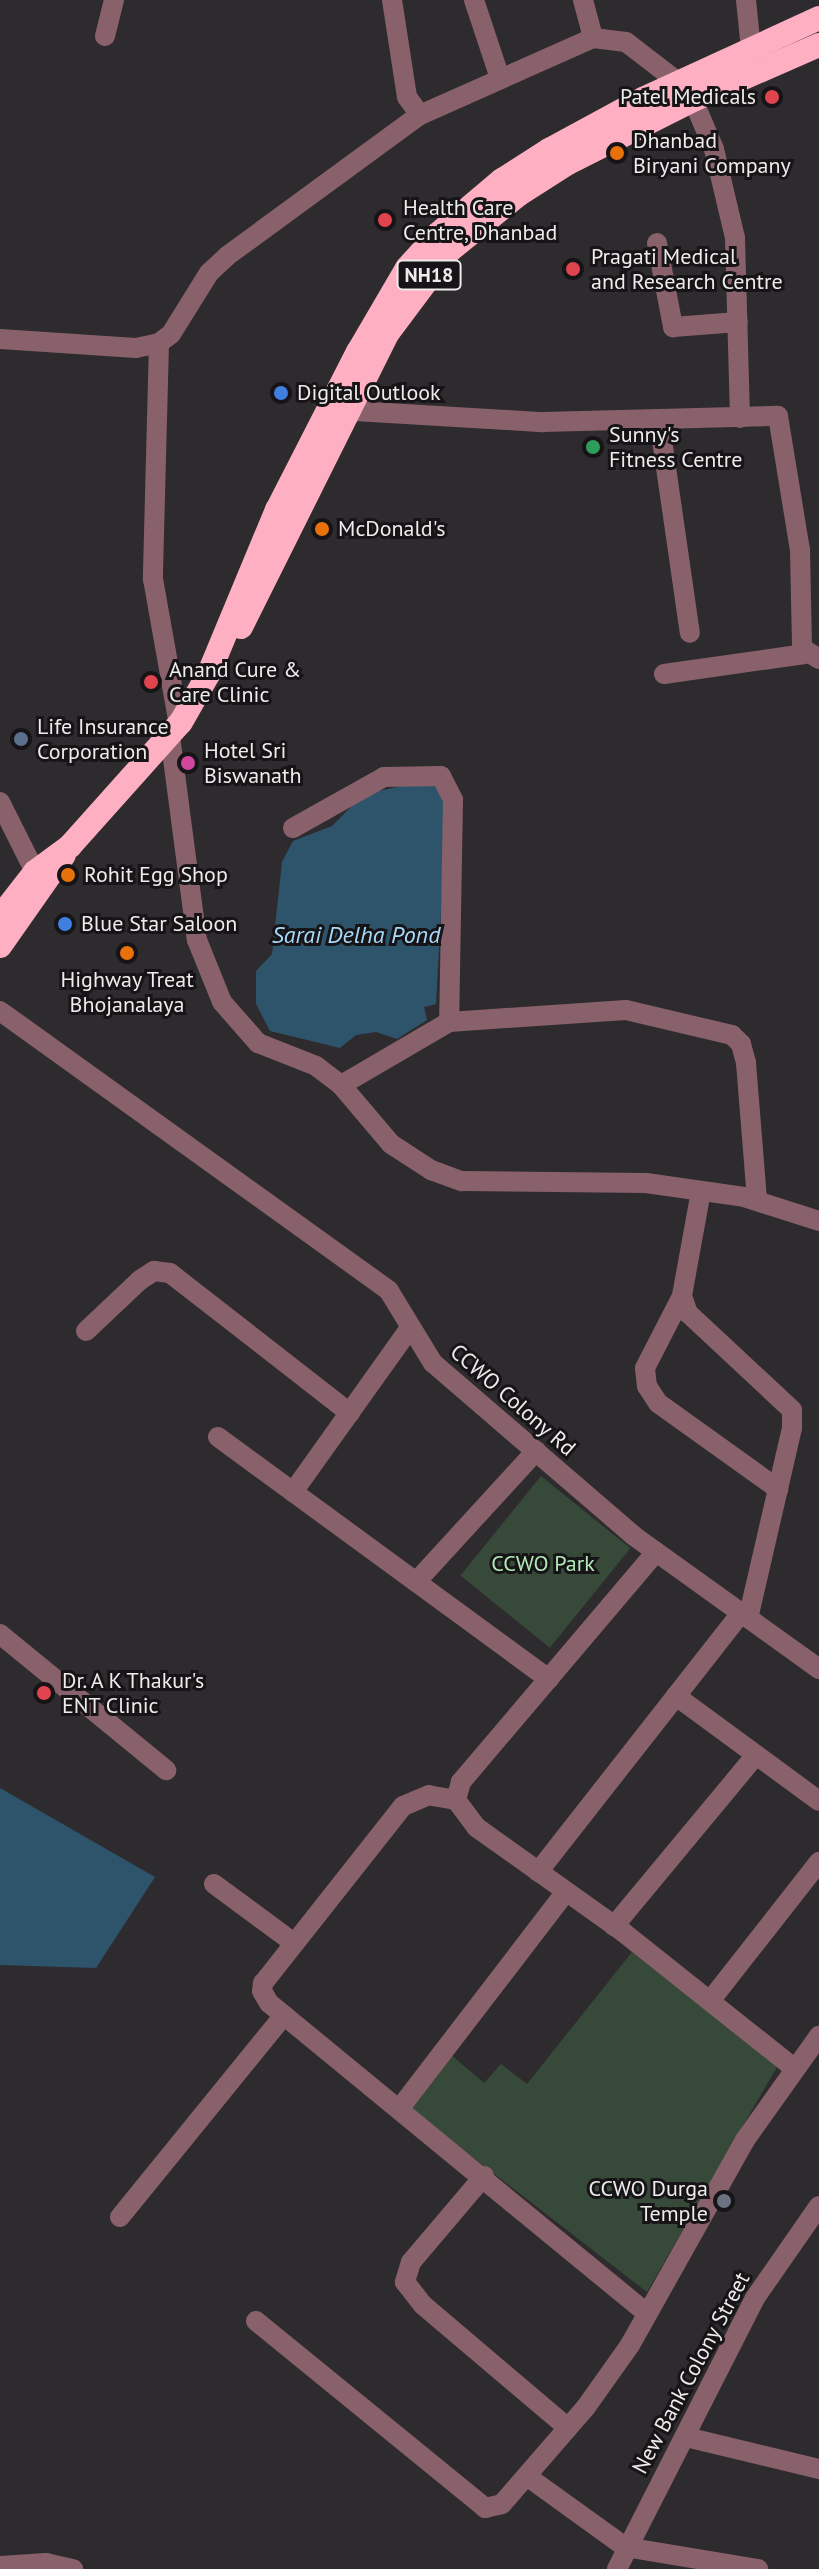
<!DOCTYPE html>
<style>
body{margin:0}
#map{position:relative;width:819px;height:2569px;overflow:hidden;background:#2e2b2e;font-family:"PT Sans",sans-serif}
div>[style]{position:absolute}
.green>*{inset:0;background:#374a39;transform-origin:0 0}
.water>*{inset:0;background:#2e546c}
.minor>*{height:20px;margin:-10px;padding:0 10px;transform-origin:10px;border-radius:10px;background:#89616b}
.highway>*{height:24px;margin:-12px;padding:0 12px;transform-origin:12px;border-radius:12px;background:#feafc2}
.dots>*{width:22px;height:22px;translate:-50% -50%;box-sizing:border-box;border:4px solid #161416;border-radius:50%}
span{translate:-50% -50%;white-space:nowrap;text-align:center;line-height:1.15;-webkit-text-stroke:6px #161416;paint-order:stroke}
.shield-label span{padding:2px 6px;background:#161416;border:2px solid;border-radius:6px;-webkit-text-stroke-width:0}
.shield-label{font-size:20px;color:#edebec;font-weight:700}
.poi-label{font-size:22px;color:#edebec}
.right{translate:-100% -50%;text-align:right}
.left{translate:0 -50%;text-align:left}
.street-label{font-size:22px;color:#edebec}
.park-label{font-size:22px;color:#b1e8b7}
.water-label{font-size:24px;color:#a6dafb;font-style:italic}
</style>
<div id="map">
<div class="green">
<div style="left:541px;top:1476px;width:115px;height:128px;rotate:39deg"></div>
<div style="clip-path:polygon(632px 1952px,778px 2065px,647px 2292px,409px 2108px,449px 2053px,484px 2083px,501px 2064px,527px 2084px)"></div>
</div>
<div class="water">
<div style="clip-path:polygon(430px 780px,447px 800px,436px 1004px,424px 1007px,427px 1020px,397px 1039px,376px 1032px,356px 1035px,340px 1048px,270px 1031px,256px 1004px,256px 971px,272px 954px,282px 862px,293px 841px,332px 826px,364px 794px)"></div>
<div style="clip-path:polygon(0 1788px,155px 1877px,96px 1968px,0 1965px)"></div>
</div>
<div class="minor">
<div style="left:392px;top:0;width:98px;rotate:81.2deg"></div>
<div style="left:407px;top:97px;width:22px;rotate:54deg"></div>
<div style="left:420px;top:115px;width:189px;rotate:-24deg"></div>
<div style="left:593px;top:38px;width:33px;rotate:7deg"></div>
<div style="left:626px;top:42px;width:66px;rotate:37.6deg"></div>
<div style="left:474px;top:0;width:82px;rotate:71.6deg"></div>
<div style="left:583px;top:0;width:39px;rotate:75deg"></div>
<div style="left:746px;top:0;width:49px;rotate:84.2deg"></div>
<div style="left:105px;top:36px;width:37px;rotate:-76deg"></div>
<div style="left:693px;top:100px;width:53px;rotate:66.8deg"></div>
<div style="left:714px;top:149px;width:91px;rotate:76.7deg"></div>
<div style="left:735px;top:238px;width:180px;rotate:88.4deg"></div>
<div style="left:657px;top:243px;width:86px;rotate:79.2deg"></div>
<div style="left:673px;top:327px;width:65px;rotate:-4.4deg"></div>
<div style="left:0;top:339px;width:136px;rotate:3.8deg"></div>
<div style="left:136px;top:348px;width:24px;rotate:-12deg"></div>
<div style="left:159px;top:343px;width:15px;rotate:-37deg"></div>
<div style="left:171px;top:334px;width:72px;rotate:-58.1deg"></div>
<div style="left:209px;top:273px;width:25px;rotate:-43deg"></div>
<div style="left:227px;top:256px;width:239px;rotate:-36.2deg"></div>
<div style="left:159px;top:343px;width:236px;rotate:91.5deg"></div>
<div style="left:153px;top:579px;width:148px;rotate:79.9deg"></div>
<div style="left:338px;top:410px;width:205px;rotate:3.4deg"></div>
<div style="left:543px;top:422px;width:235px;rotate:-1.5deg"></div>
<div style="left:778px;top:416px;width:136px;rotate:80.7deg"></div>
<div style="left:800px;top:550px;width:98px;rotate:88.8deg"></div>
<div style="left:802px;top:648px;width:20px;rotate:33deg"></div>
<div style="left:659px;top:419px;width:216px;rotate:81.8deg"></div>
<div style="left:664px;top:674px;width:142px;rotate:-8.1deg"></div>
<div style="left:170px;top:736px;width:206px;rotate:82.5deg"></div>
<div style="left:197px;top:940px;width:67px;rotate:68deg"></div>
<div style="left:222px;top:1002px;width:55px;rotate:48.7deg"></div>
<div style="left:258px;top:1043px;width:62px;rotate:21.6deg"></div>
<div style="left:316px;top:1066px;width:31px;rotate:37deg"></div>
<div style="left:341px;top:1085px;width:77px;rotate:49.7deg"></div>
<div style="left:391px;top:1144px;width:48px;rotate:33deg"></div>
<div style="left:431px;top:1170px;width:33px;rotate:20deg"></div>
<div style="left:462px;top:1181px;width:184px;rotate:0.6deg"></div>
<div style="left:646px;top:1183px;width:99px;rotate:8.1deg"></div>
<div style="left:744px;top:1197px;width:79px;rotate:17.7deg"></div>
<div style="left:0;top:802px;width:78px;rotate:63.4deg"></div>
<div style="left:293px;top:828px;width:104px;rotate:-29.3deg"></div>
<div style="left:384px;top:777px;width:57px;rotate:-1deg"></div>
<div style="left:441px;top:776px;width:27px;rotate:63deg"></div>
<div style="left:453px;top:800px;width:222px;rotate:91deg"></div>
<div style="left:449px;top:1022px;width:125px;rotate:149.7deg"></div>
<div style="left:0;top:1011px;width:479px;rotate:35.7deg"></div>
<div style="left:389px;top:1291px;width:84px;rotate:58.6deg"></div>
<div style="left:433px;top:1363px;width:265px;rotate:40.7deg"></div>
<div style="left:634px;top:1536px;width:228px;rotate:35.7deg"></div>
<div style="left:449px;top:1022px;width:177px;rotate:-3.9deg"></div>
<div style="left:626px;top:1010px;width:109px;rotate:13.3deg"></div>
<div style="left:732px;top:1035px;width:13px;rotate:45deg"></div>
<div style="left:741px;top:1044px;width:20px;rotate:75deg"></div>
<div style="left:746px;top:1063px;width:138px;rotate:85.4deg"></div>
<div style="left:701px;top:1191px;width:107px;rotate:100.3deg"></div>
<div style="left:682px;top:1296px;width:18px;rotate:71deg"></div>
<div style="left:688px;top:1313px;width:142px;rotate:43deg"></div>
<div style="left:792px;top:1410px;width:18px;rotate:90deg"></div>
<div style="left:792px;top:1428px;width:195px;rotate:103deg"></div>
<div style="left:682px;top:1296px;width:81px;rotate:117.2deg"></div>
<div style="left:645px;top:1368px;width:18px;rotate:84deg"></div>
<div style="left:647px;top:1386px;width:20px;rotate:57deg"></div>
<div style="left:658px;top:1403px;width:148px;rotate:35.6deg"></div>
<div style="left:86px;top:1331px;width:74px;rotate:-43.4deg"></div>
<div style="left:140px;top:1280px;width:17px;rotate:-33deg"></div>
<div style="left:154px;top:1271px;width:16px;rotate:7deg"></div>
<div style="left:170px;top:1273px;width:228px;rotate:37.9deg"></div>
<div style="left:218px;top:1437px;width:410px;rotate:36.2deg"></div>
<div style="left:293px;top:1492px;width:201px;rotate:-54.5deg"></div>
<div style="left:656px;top:1552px;width:302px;rotate:130.3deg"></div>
<div style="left:461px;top:1782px;width:19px;rotate:106deg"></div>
<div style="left:456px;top:1800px;width:34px;rotate:53deg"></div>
<div style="left:476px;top:1827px;width:181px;rotate:35.5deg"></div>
<div style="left:623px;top:1932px;width:217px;rotate:38.5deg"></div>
<div style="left:416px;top:1582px;width:178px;rotate:-47.5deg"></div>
<div style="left:0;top:1634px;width:215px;rotate:39.3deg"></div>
<div style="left:676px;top:1696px;width:105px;rotate:-51.9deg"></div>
<div style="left:456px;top:1800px;width:27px;rotate:-170deg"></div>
<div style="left:429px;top:1795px;width:28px;rotate:157deg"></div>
<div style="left:403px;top:1806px;width:226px;rotate:128.3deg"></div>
<div style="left:263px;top:1983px;width:8px;rotate:97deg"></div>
<div style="left:262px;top:1991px;width:14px;rotate:60deg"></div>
<div style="left:269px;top:2003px;width:489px;rotate:39.4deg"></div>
<div style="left:538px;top:1872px;width:224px;rotate:-51.9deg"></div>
<div style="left:676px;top:1696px;width:177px;rotate:36.3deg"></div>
<div style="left:214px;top:1884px;width:99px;rotate:36.4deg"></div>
<div style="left:614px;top:1926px;width:222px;rotate:-50.3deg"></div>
<div style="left:710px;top:2001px;width:177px;rotate:-51.9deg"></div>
<div style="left:400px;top:2108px;width:272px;rotate:-52.5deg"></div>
<div style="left:484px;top:2176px;width:113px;rotate:130.3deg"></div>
<div style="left:411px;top:2262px;width:21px;rotate:107deg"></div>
<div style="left:405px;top:2282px;width:29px;rotate:52deg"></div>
<div style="left:423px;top:2305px;width:190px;rotate:40.3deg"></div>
<div style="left:120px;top:2217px;width:260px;rotate:-50.9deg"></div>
<div style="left:256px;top:2321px;width:296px;rotate:39.2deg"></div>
<div style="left:485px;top:2508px;width:17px;rotate:-13deg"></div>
<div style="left:502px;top:2504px;width:128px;rotate:-49.1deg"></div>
<div style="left:586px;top:2407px;width:76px;rotate:-54.6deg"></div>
<div style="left:630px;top:2345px;width:235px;rotate:-60.7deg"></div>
<div style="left:745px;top:2140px;width:128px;rotate:-54.6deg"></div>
<div style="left:686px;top:2437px;width:137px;rotate:13.5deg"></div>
<div style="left:528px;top:2477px;width:120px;rotate:35.8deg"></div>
<div style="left:625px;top:2547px;width:135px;rotate:9.4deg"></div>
<div style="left:0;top:2566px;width:46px;rotate:-3.7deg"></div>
<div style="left:46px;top:2563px;width:28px;rotate:13deg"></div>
<div style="left:617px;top:2569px;width:304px;rotate:-63deg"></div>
<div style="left:755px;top:2298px;width:112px;rotate:-55.2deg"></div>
</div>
<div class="highway">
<div style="left:241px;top:627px;width:327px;rotate:-63.5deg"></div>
<div style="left:387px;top:334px;width:104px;rotate:-53.2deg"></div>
<div style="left:449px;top:251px;width:89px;rotate:-39.1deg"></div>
<div style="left:518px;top:195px;width:59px;rotate:-32.6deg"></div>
<div style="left:568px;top:163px;width:140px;rotate:-26.7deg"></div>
<div style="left:693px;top:100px;width:137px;rotate:-23.6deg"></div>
<div style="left:0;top:917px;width:57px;rotate:-52.1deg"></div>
<div style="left:35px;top:872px;width:44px;rotate:-36.6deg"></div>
<div style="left:70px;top:846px;width:166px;rotate:-48.2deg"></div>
<div style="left:181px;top:722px;width:56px;rotate:-60.3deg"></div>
<div style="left:209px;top:673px;width:177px;rotate:-67.4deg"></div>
<div style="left:277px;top:510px;width:178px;rotate:-62.9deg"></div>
<div style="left:358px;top:352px;width:97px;rotate:-59.7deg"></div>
<div style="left:407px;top:268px;width:46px;rotate:-47.6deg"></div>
<div style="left:438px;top:234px;width:84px;rotate:-40.2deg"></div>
<div style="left:502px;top:180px;width:56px;rotate:-32.6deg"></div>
<div style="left:549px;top:150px;width:107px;rotate:-28.5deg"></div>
<div style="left:643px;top:99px;width:194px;rotate:-24.7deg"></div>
<div style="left:0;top:946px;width:111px;rotate:-54.9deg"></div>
</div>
<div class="dots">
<div style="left:772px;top:97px;background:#e0444e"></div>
<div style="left:617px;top:153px;background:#e8710a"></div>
<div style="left:385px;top:220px;background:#e0444e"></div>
<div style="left:573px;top:269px;background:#e0444e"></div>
<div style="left:281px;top:393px;background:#3f7fe0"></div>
<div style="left:593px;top:447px;background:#2e9e5b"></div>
<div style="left:322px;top:529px;background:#e8710a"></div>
<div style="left:151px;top:682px;background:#e0444e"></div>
<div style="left:21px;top:739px;background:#5c6f8a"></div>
<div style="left:188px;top:763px;background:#d1479c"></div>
<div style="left:68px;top:875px;background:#e8710a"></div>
<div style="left:65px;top:924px;background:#3f7fe0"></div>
<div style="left:127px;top:953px;background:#e8710a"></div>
<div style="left:44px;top:1693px;background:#e0444e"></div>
<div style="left:724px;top:2201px;background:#6b7280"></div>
</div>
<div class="shield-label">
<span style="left:429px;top:275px">NH18</span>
</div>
<div class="poi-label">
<span class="right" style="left:756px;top:97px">Patel Medicals</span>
<span class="left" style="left:633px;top:153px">Dhanbad<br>Biryani Company</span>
<span class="left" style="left:403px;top:220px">Health Care<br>Centre, Dhanbad</span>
<span class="left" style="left:591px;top:269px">Pragati Medical<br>and Research Centre</span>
<span class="left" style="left:297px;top:393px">Digital Outlook</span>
<span class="left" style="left:609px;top:447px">Sunny's<br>Fitness Centre</span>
<span class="left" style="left:338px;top:529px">McDonald's</span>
<span class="left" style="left:169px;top:682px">Anand Cure &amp;<br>Care Clinic</span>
<span class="left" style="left:37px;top:739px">Life Insurance<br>Corporation</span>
<span class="left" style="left:204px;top:763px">Hotel Sri<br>Biswanath</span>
<span class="left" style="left:84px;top:875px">Rohit Egg Shop</span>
<span class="left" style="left:81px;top:924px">Blue Star Saloon</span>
<span style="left:127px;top:992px">Highway Treat<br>Bhojanalaya</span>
<span class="left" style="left:62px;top:1693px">Dr. A K Thakur's<br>ENT Clinic</span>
<span class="right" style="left:708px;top:2201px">CCWO Durga<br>Temple</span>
</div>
<div class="street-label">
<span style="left:513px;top:1400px;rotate:41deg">CCWO Colony Rd</span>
<span style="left:691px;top:2373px;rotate:-62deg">New Bank Colony Street</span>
</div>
<div class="park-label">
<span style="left:543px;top:1564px">CCWO Park</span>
</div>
<div class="water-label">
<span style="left:356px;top:935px">Sarai Delha Pond</span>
</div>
</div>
